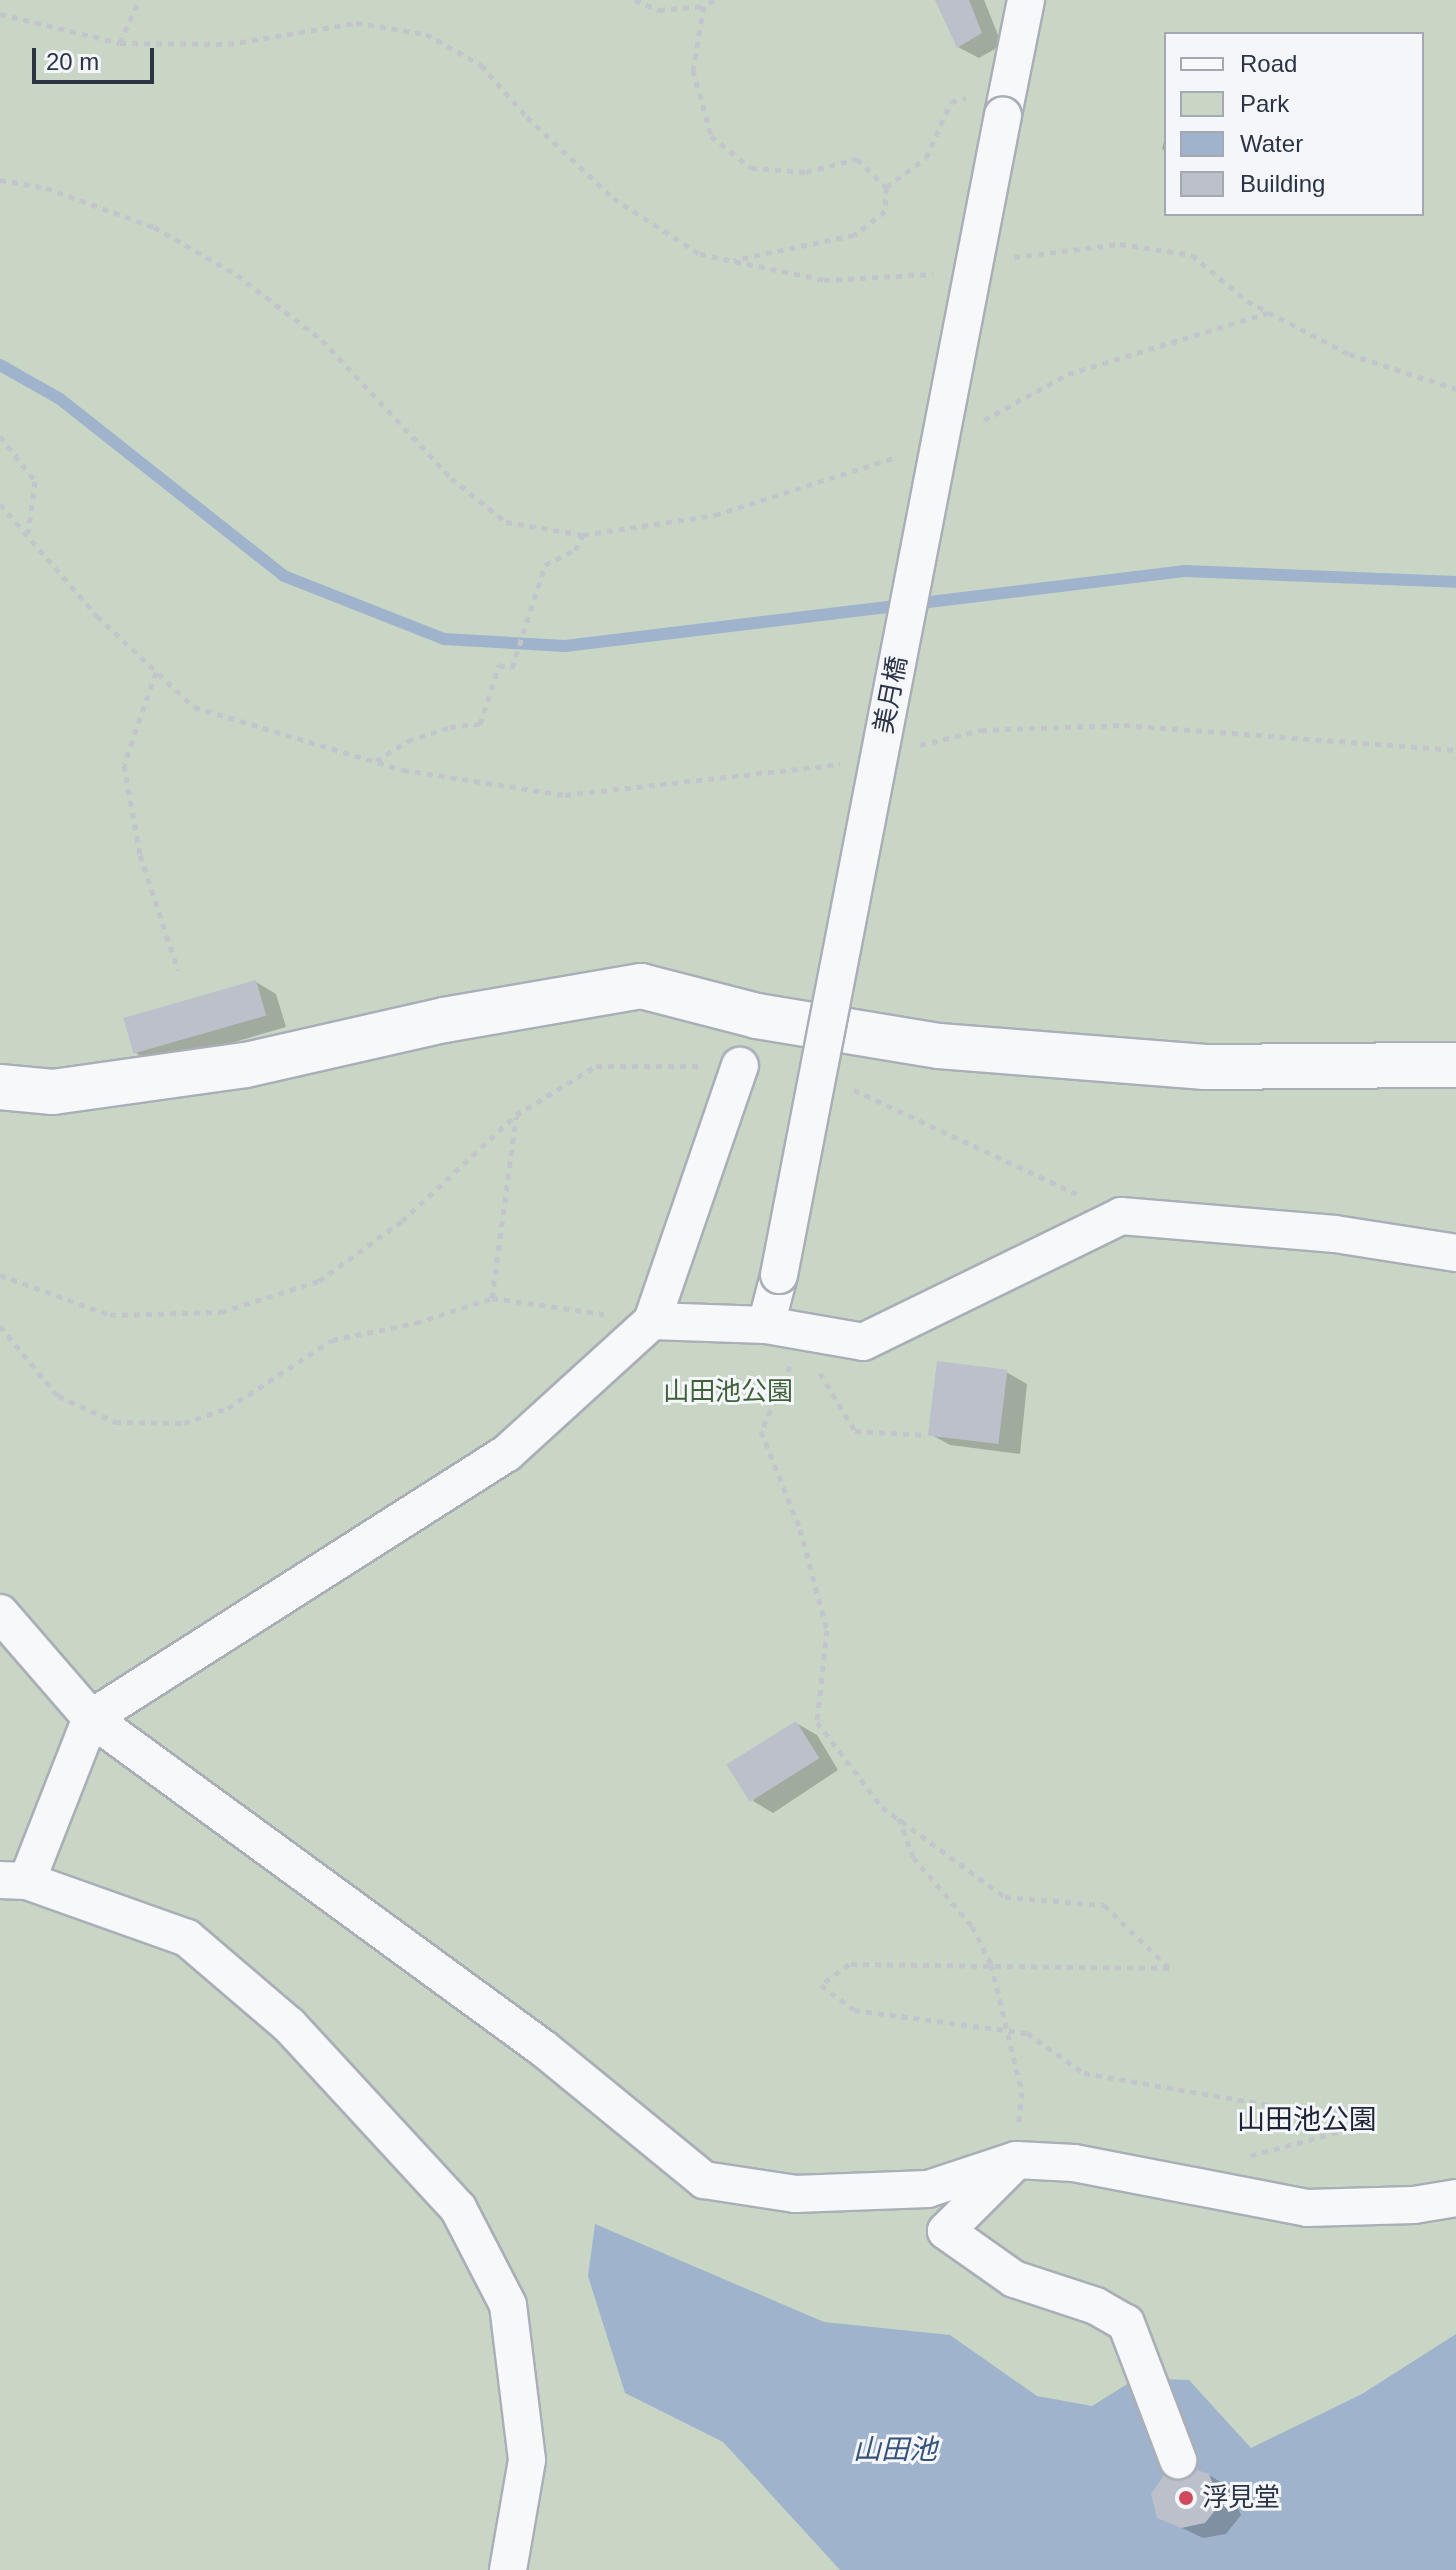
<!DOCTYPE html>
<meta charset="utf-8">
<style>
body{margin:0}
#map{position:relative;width:1456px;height:2570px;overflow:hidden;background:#e4e7ec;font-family:Arial,"Noto Sans JP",sans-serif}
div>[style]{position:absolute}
.green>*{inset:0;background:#c9d6c5}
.water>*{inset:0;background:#9fb4cc}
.shadow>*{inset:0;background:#0003}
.stream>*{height:12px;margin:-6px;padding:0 6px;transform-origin:6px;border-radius:6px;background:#9fb4cc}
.building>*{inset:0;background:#bbc0ca;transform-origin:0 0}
.path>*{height:5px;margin-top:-2.5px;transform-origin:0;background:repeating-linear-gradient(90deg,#c2c5cb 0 6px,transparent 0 12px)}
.roads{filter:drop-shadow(2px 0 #a9aeb7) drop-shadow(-2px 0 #a9aeb7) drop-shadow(0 2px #a9aeb7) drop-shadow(0 -2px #a9aeb7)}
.pedestrian>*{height:36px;margin:-18px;padding:0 18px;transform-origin:18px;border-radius:18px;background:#f7f8fa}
.minor>*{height:44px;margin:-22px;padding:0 22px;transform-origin:22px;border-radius:22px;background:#f7f8fa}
.bridges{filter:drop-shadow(2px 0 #a9aeb7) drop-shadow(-2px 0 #a9aeb7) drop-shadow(0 2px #a9aeb7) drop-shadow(0 -2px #a9aeb7)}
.pedestrian-bridge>*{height:36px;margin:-18px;padding:0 18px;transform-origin:18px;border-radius:18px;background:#f7f8fa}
.dots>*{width:22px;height:22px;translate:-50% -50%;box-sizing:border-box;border:4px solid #f4f6f9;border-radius:50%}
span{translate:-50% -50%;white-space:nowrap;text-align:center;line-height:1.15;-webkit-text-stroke:6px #f4f6f9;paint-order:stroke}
.street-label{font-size:26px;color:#2b3445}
.park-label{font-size:26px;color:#3f6138}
.poi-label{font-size:26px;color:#2b3445}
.left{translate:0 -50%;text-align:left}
.neighbourhood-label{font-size:28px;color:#1d2536}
.water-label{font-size:28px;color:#34527a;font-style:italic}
.legend{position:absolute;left:1164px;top:32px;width:260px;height:184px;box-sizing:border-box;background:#f4f6f9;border:2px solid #a4a8b1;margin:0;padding:10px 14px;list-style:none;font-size:24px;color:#2b3445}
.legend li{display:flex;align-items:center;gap:16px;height:40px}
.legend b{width:40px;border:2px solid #a4a8b1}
.scale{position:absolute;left:32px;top:48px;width:122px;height:36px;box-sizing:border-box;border:4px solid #2b3445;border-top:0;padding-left:10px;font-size:24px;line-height:28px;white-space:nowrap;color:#2b3445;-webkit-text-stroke:6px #f4f6f9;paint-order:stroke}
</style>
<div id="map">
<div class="green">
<div style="clip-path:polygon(evenodd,0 0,1456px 0,1456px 2570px,0 2570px,0 0,1166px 34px,1422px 34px,1422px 214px,1166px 214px,1166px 34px)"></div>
</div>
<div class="water">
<div style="clip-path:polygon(595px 2224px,824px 2322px,950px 2335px,1037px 2396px,1092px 2406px,1137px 2378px,1189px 2380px,1251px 2448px,1362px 2394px,1456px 2334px,1456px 2570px,840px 2570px,723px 2442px,625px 2393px,588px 2276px)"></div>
</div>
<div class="shadow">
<div style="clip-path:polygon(937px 0,984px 0,1002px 45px,979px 58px,958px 47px)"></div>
<div style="clip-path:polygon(1166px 134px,1166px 151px,1162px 149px)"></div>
<div style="clip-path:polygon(256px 982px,276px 994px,286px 1027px,156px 1065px,136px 1053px)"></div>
<div style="clip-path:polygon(1006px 1372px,1027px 1384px,1020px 1454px,950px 1445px,930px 1434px)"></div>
<div style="clip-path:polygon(796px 1723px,817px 1735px,838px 1770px,773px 1813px,753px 1801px)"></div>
<div style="clip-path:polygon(1209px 2475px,1230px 2488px,1241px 2515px,1226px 2534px,1203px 2538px,1159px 2517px)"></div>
</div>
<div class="stream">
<div style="left:0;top:365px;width:69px;rotate:29.5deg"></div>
<div style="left:60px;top:399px;width:285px;rotate:38.3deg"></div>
<div style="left:284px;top:576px;width:172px;rotate:21.5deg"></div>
<div style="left:444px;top:639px;width:121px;rotate:3.3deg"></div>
<div style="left:565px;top:646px;width:625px;rotate:-6.9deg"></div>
<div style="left:1185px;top:571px;width:271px;rotate:2.3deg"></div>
</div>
<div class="building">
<div style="clip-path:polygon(935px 0,969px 0,982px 33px,957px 48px)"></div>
<div style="left:256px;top:980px;width:37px;height:138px;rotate:74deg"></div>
<div style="left:937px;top:1361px;width:71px;height:75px;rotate:7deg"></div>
<div style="left:796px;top:1721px;width:44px;height:82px;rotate:58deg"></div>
<div style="clip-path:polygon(1190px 2468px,1209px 2474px,1221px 2503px,1205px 2523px,1181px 2528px,1157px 2518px,1151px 2494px,1164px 2475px)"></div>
</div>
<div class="path">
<div style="left:635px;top:0;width:26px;rotate:23deg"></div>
<div style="left:659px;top:10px;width:45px;rotate:-5.1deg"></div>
<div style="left:714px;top:0;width:12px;rotate:149deg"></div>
<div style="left:704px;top:6px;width:65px;rotate:99.8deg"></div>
<div style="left:693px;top:70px;width:68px;rotate:74.7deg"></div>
<div style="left:711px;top:136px;width:51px;rotate:38.7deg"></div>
<div style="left:751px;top:168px;width:55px;rotate:4.2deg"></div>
<div style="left:806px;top:172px;width:53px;rotate:-14.3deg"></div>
<div style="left:857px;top:159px;width:40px;rotate:44deg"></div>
<div style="left:886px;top:187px;width:24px;rotate:92deg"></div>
<div style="left:885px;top:211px;width:39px;rotate:142deg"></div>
<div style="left:854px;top:235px;width:123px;rotate:168.2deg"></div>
<div style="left:0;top:14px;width:123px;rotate:13.6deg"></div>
<div style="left:120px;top:43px;width:108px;rotate:0.5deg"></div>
<div style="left:228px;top:44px;width:130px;rotate:-9.3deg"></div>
<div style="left:356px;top:23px;width:71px;rotate:8.9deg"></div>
<div style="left:426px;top:34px;width:63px;rotate:29.4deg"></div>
<div style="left:481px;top:65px;width:69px;rotate:48.5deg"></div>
<div style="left:527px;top:117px;width:118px;rotate:43.3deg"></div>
<div style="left:613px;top:198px;width:103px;rotate:32.8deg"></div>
<div style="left:700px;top:254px;width:127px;rotate:11.8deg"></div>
<div style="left:824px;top:280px;width:109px;rotate:-3.2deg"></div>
<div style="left:120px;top:43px;width:47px;rotate:-66.2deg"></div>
<div style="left:0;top:180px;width:47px;rotate:9.9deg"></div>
<div style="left:46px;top:188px;width:115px;rotate:19.9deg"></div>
<div style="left:154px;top:227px;width:96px;rotate:30deg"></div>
<div style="left:237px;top:275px;width:107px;rotate:37.4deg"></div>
<div style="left:322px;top:340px;width:189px;rotate:46.9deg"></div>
<div style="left:451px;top:478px;width:70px;rotate:38.7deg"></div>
<div style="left:506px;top:522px;width:78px;rotate:9.6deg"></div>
<div style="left:583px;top:535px;width:134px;rotate:-8.6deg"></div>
<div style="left:715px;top:515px;width:191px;rotate:-17.7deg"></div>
<div style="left:886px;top:187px;width:49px;rotate:-35.9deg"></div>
<div style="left:926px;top:158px;width:61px;rotate:-65.9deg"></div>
<div style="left:951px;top:102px;width:16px;rotate:-15deg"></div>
<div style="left:1014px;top:257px;width:107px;rotate:-7deg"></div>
<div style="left:1120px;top:244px;width:73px;rotate:8.7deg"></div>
<div style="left:1192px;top:255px;width:72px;rotate:39.9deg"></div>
<div style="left:1247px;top:301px;width:115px;rotate:27.5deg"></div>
<div style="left:1349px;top:354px;width:113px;rotate:18.1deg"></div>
<div style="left:984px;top:420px;width:96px;rotate:-28.7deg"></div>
<div style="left:1068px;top:374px;width:209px;rotate:-17deg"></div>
<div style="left:0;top:436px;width:57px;rotate:52.1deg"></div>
<div style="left:35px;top:481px;width:53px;rotate:97.5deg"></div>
<div style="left:0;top:504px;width:148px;rotate:49.1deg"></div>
<div style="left:97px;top:616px;width:133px;rotate:43.2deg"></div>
<div style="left:194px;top:707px;width:218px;rotate:16.8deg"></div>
<div style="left:403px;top:770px;width:164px;rotate:8.8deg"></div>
<div style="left:565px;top:795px;width:277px;rotate:-6.4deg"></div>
<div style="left:156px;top:672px;width:98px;rotate:109deg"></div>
<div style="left:124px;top:765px;width:91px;rotate:79.9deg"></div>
<div style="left:140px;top:855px;width:121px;rotate:71.7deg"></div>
<div style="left:920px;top:745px;width:63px;rotate:-13.8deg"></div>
<div style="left:981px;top:730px;width:143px;rotate:-2deg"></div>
<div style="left:1124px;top:725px;width:333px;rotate:4.3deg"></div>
<div style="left:376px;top:761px;width:38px;rotate:-32deg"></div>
<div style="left:408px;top:741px;width:44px;rotate:-18.4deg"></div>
<div style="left:450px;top:727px;width:30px;rotate:-6deg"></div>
<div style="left:480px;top:724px;width:62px;rotate:-72.1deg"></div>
<div style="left:499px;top:665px;width:13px;rotate:13deg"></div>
<div style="left:512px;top:668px;width:108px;rotate:-72.2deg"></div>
<div style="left:545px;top:565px;width:34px;rotate:-27deg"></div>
<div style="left:575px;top:550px;width:17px;rotate:-62deg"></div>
<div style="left:854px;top:1090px;width:246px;rotate:25deg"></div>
<div style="left:0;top:1275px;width:117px;rotate:20deg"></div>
<div style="left:110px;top:1315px;width:111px;rotate:-1.5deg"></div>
<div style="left:221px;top:1312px;width:103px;rotate:-17.6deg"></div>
<div style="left:319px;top:1281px;width:102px;rotate:-35.9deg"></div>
<div style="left:402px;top:1221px;width:156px;rotate:-42.9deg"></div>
<div style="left:516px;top:1115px;width:94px;rotate:-31.5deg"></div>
<div style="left:596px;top:1066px;width:102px"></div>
<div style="left:492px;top:1298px;width:183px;rotate:-82.4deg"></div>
<div style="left:0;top:1326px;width:91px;rotate:50.4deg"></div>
<div style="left:58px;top:1396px;width:63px;rotate:24.5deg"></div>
<div style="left:115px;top:1422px;width:69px;rotate:0.8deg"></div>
<div style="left:184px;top:1423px;width:46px;rotate:-18.8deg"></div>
<div style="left:228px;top:1408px;width:124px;rotate:-33.2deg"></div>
<div style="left:332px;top:1340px;width:86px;rotate:-11.4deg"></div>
<div style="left:416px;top:1323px;width:80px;rotate:-18.2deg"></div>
<div style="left:492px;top:1298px;width:113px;rotate:8.1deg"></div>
<div style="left:790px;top:1366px;width:71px;rotate:114deg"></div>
<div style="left:761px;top:1431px;width:105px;rotate:68.3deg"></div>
<div style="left:800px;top:1529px;width:105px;rotate:75deg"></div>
<div style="left:827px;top:1630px;width:93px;rotate:96.2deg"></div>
<div style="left:817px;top:1722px;width:107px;rotate:52.6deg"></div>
<div style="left:882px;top:1807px;width:152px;rotate:36.2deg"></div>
<div style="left:1005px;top:1897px;width:99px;rotate:4.6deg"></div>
<div style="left:1104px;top:1905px;width:91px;rotate:44.1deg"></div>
<div style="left:1169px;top:1968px;width:320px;rotate:-179.3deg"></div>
<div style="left:849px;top:1964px;width:35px;rotate:143deg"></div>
<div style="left:821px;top:1985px;width:41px;rotate:37.1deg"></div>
<div style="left:854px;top:2010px;width:175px;rotate:7.6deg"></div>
<div style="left:1027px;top:2033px;width:70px;rotate:35.1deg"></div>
<div style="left:1084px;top:2073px;width:270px;rotate:9.8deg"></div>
<div style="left:1350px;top:2119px;width:10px;rotate:96deg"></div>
<div style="left:1349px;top:2129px;width:104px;rotate:164.9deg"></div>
<div style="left:820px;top:1373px;width:68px;rotate:58.9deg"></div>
<div style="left:855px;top:1431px;width:72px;rotate:3.2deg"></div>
<div style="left:899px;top:1818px;width:41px;rotate:70.3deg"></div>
<div style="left:913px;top:1857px;width:91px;rotate:49.5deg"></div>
<div style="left:972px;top:1926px;width:42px;rotate:63.4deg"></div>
<div style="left:991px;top:1964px;width:132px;rotate:76.4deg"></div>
<div style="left:1022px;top:2092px;width:31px;rotate:96deg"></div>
</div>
<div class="roads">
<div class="pedestrian">
<div style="left:1003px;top:115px;width:117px;rotate:-78.7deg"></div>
<div style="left:652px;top:1321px;width:270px;rotate:-71deg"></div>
<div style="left:766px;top:1325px;width:98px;rotate:9.9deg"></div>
<div style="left:863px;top:1342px;width:287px;rotate:-26deg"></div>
<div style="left:1121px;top:1216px;width:215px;rotate:4.8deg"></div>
<div style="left:1335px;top:1234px;width:122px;rotate:8.9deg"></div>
<div style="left:0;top:1613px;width:139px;rotate:49.1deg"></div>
<div style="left:91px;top:1718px;width:561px;rotate:36.16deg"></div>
<div style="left:544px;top:2049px;width:207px;rotate:39.3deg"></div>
<div style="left:704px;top:2180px;width:92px;rotate:8.7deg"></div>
<div style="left:795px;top:2194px;width:133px;rotate:-2.2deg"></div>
<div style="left:928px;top:2189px;width:93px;rotate:-18.2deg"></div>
<div style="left:1016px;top:2160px;width:58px;rotate:3deg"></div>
<div style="left:1074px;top:2163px;width:237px;rotate:10.9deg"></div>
<div style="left:1307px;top:2208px;width:107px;rotate:-1.6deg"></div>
<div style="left:1414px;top:2205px;width:43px;rotate:-9.5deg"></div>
<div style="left:0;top:1880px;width:27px;rotate:2deg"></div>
<div style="left:27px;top:1881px;width:170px;rotate:19.6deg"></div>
<div style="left:187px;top:1938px;width:134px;rotate:40.5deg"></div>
<div style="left:289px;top:2025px;width:249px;rotate:47.3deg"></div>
<div style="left:458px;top:2208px;width:109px;rotate:62.7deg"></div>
<div style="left:508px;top:2305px;width:156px;rotate:83deg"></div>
<div style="left:527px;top:2460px;width:112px;rotate:99.8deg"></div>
<div style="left:27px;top:1881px;width:175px;rotate:-68.6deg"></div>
<div style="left:91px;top:1718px;width:493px;rotate:-32.5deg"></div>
<div style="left:507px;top:1453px;width:196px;rotate:-42.3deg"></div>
<div style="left:652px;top:1321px;width:114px;rotate:2deg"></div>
<div style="left:766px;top:1325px;width:52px;rotate:-75.4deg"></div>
<div style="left:1011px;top:2166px;width:92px;rotate:135deg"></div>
<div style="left:946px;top:2231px;width:83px;rotate:35.2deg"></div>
<div style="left:1014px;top:2279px;width:86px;rotate:18.2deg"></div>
<div style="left:1096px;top:2306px;width:34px;rotate:30deg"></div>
<div style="left:1126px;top:2323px;width:147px;rotate:69.2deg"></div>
</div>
<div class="minor">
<div style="left:0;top:1087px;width:53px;rotate:5.4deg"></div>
<div style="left:53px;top:1092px;width:195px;rotate:-8deg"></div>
<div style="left:246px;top:1065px;width:203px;rotate:-12.8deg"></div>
<div style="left:444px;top:1020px;width:200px;rotate:-9.8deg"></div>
<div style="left:641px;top:986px;width:120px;rotate:14.5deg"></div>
<div style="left:757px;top:1016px;width:184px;rotate:9.4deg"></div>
<div style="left:939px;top:1046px;width:267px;rotate:4.5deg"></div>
<div style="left:1205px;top:1067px;width:251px;rotate:-0.5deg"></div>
</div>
</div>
<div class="bridges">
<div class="pedestrian-bridge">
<div style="left:779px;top:1275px;width:1181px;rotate:-79.07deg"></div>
</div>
</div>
<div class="dots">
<div style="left:1186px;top:2498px;background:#d1495b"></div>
</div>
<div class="street-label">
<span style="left:891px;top:695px;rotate:-79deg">美月橋</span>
</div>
<div class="park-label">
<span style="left:728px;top:1392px">山田池公園</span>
</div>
<div class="poi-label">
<span class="left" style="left:1202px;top:2498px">浮見堂</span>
</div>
<div class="neighbourhood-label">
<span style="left:1307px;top:2120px">山田池公園</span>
</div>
<div class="water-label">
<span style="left:895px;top:2450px">山田池</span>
</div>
<ul class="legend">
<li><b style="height:10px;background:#f7f8fa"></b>Road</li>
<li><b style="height:22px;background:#c9d6c5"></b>Park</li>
<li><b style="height:22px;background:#9fb4cc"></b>Water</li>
<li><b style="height:22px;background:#bbc0ca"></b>Building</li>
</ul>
<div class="scale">20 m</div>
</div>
